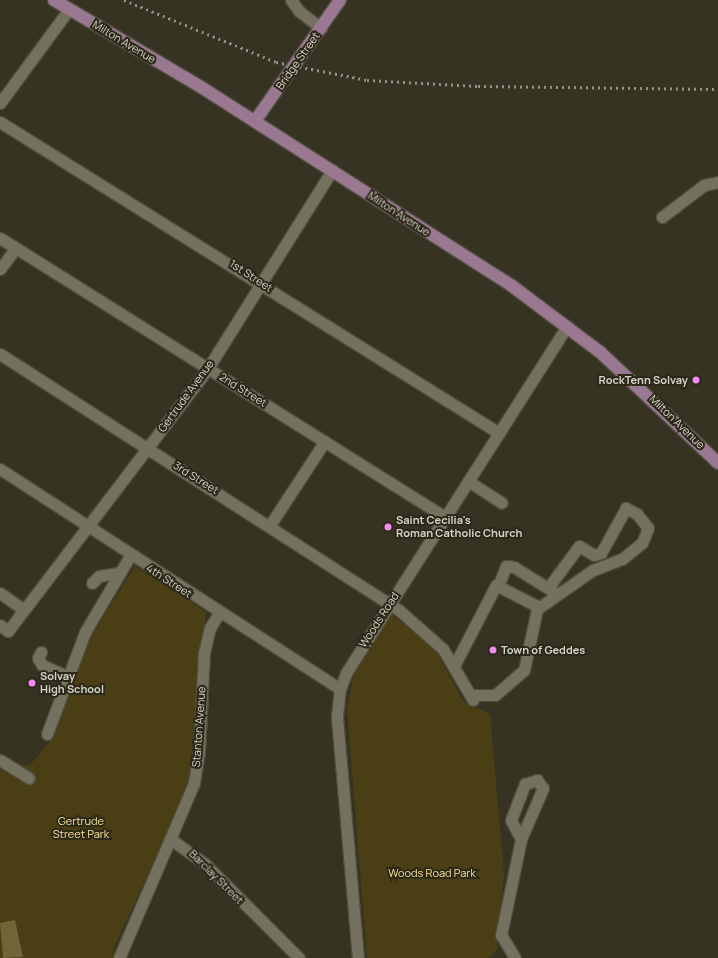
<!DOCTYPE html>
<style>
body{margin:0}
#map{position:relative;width:718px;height:958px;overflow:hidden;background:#373323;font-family:Manrope,sans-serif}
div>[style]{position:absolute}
.green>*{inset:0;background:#493e14}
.water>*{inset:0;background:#706537}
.roads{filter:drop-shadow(1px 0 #514e40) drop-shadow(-1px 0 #514e40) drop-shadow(0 1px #514e40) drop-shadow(0 -1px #514e40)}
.minor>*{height:11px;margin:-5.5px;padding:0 5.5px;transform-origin:5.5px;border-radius:5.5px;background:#75715f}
.major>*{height:12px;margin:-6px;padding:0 6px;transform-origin:6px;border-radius:6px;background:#9a7891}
.rail>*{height:2.5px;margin-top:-1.25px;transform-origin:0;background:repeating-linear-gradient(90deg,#959386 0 2px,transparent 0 6px)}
.dots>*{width:11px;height:11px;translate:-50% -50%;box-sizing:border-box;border:2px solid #2d2919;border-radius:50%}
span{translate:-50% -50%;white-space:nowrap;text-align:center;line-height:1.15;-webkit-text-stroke:4px #2d2919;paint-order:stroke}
.street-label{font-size:11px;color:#d5d3c9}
.poi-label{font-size:11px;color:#d5d3c9;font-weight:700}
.right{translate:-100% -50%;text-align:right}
.left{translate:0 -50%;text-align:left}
.park-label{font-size:11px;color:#f4e197}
</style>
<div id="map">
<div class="green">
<div style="clip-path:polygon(135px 566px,206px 612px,188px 789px,114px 947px,113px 958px,0 958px,0 770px,31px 764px,52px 739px,92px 635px)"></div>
<div style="clip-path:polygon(390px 613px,434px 647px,463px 701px,490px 714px,504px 874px,497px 950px,488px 958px,367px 958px,347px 709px,354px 673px)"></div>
</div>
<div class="water">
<div style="clip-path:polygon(15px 920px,23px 957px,3px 958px,0 923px)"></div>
</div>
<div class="roads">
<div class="minor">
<div style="left:291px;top:0;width:14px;rotate:54deg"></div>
<div style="left:299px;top:11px;width:28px;rotate:38deg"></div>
<div style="left:0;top:103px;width:117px;rotate:-53.7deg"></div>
<div style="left:0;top:122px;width:588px;rotate:31.93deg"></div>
<div style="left:662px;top:217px;width:53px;rotate:-37.3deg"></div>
<div style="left:704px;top:185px;width:14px;rotate:-12deg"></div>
<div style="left:0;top:238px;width:525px;rotate:32.09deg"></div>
<div style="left:0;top:269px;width:26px;rotate:-53deg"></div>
<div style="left:0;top:354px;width:475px;rotate:32.7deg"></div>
<div style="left:400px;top:611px;width:57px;rotate:41.5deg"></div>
<div style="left:443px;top:649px;width:59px;rotate:59.5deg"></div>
<div style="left:0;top:469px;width:405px;rotate:32.9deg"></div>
<div style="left:468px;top:481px;width:40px;rotate:32.9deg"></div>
<div style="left:270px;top:525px;width:100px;rotate:-56.8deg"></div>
<div style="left:92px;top:583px;width:10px;rotate:-45deg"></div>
<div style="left:99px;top:576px;width:20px;rotate:-9deg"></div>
<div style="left:499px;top:584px;width:19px;rotate:-69deg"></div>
<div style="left:506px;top:566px;width:8px;rotate:7deg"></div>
<div style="left:514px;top:567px;width:47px;rotate:32deg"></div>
<div style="left:0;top:593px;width:29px;rotate:35deg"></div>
<div style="left:537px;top:609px;width:68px;rotate:-34.9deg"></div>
<div style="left:593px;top:570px;width:31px;rotate:-21deg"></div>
<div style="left:622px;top:559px;width:26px;rotate:-39deg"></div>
<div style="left:642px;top:543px;width:16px;rotate:-68deg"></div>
<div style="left:648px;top:528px;width:18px;rotate:-128deg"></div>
<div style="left:637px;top:514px;width:13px;rotate:-151deg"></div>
<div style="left:626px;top:508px;width:51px;rotate:119.1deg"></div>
<div style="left:601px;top:553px;width:7px;rotate:164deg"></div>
<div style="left:594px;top:555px;width:17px;rotate:-149deg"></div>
<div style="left:579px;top:546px;width:52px;rotate:126.4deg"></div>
<div style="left:0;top:625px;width:10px;rotate:37deg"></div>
<div style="left:8px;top:631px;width:330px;rotate:-52.7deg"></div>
<div style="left:208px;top:368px;width:234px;rotate:-57.9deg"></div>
<div style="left:41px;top:652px;width:7px;rotate:117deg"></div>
<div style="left:38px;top:658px;width:8px;rotate:60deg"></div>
<div style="left:42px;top:665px;width:27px;rotate:24deg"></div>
<div style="left:454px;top:666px;width:91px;rotate:-62.6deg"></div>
<div style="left:496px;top:585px;width:44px;rotate:27.1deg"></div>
<div style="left:535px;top:605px;width:4px;rotate:63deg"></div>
<div style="left:537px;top:609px;width:62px;rotate:102deg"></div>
<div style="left:524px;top:670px;width:38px;rotate:139deg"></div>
<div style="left:495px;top:695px;width:24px;rotate:180deg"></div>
<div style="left:47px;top:734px;width:109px;rotate:-69.6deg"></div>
<div style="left:85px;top:632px;width:88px;rotate:-59.4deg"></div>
<div style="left:0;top:760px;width:34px;rotate:32deg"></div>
<div style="left:537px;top:780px;width:10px;rotate:53deg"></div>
<div style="left:543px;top:788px;width:56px;rotate:113.3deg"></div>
<div style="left:521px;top:839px;width:21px;rotate:-118deg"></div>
<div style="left:511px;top:820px;width:39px;rotate:-69deg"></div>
<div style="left:525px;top:784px;width:13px;rotate:-18deg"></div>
<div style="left:172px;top:840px;width:41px;rotate:36deg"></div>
<div style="left:205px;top:864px;width:133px;rotate:45deg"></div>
<div style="left:119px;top:958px;width:190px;rotate:-66.8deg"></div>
<div style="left:194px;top:783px;width:32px;rotate:-81deg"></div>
<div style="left:199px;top:751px;width:98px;rotate:-87.1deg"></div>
<div style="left:204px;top:653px;width:26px;rotate:-77deg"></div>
<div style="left:210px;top:628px;width:17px;rotate:-59deg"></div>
<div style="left:358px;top:958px;width:243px;rotate:-95deg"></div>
<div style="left:337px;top:716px;width:27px;rotate:-84deg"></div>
<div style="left:340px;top:689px;width:17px;rotate:-69deg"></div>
<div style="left:346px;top:673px;width:411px;rotate:-57.5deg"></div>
<div style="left:515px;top:958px;width:27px;rotate:-121deg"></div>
<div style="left:501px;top:935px;width:98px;rotate:-78.2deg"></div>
</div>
<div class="major">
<div style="left:54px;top:0;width:171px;rotate:30.6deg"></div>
<div style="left:201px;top:87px;width:369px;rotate:32.6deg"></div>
<div style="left:512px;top:286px;width:110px;rotate:36.9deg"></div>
<div style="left:600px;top:352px;width:162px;rotate:43.2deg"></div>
<div style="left:255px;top:121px;width:148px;rotate:-54.9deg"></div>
</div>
</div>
<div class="rail">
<div style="left:124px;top:0;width:164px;rotate:22.2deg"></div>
<div style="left:276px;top:62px;width:93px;rotate:11.2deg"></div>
<div style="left:367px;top:80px;width:111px;rotate:3.1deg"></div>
<div style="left:478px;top:86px;width:240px;rotate:0.7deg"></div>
</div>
<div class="dots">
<div style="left:696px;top:380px;background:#f38af2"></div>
<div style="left:388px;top:527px;background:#f38af2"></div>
<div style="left:493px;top:650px;background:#f38af2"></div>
<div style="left:32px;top:683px;background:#f38af2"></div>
</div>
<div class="street-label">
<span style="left:124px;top:42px;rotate:31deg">Milton Avenue</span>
<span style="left:298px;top:61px;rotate:-55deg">Bridge Street</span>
<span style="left:399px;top:214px;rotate:33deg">Milton Avenue</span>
<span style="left:251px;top:276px;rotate:33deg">1st Street</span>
<span style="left:243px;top:390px;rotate:32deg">2nd Street</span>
<span style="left:186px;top:396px;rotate:-54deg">Gertrude Avenue</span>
<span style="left:677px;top:422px;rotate:44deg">Milton Avenue</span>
<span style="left:196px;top:478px;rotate:32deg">3rd Street</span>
<span style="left:169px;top:581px;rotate:33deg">4th Street</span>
<span style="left:379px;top:620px;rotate:-57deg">Woods Road</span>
<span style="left:199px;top:727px;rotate:-86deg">Stanton Avenue</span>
<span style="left:216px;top:877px;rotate:45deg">Barclay Street</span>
</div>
<div class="poi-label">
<span class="right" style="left:688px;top:380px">RockTenn Solvay</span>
<span class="left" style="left:396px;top:527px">Saint Cecilia's<br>Roman Catholic Church</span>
<span class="left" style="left:501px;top:650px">Town of Geddes</span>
<span class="left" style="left:40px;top:683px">Solvay<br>High School</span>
</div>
<div class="park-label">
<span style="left:81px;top:828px">Gertrude<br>Street Park</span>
<span style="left:432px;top:873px">Woods Road Park</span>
</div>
</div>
